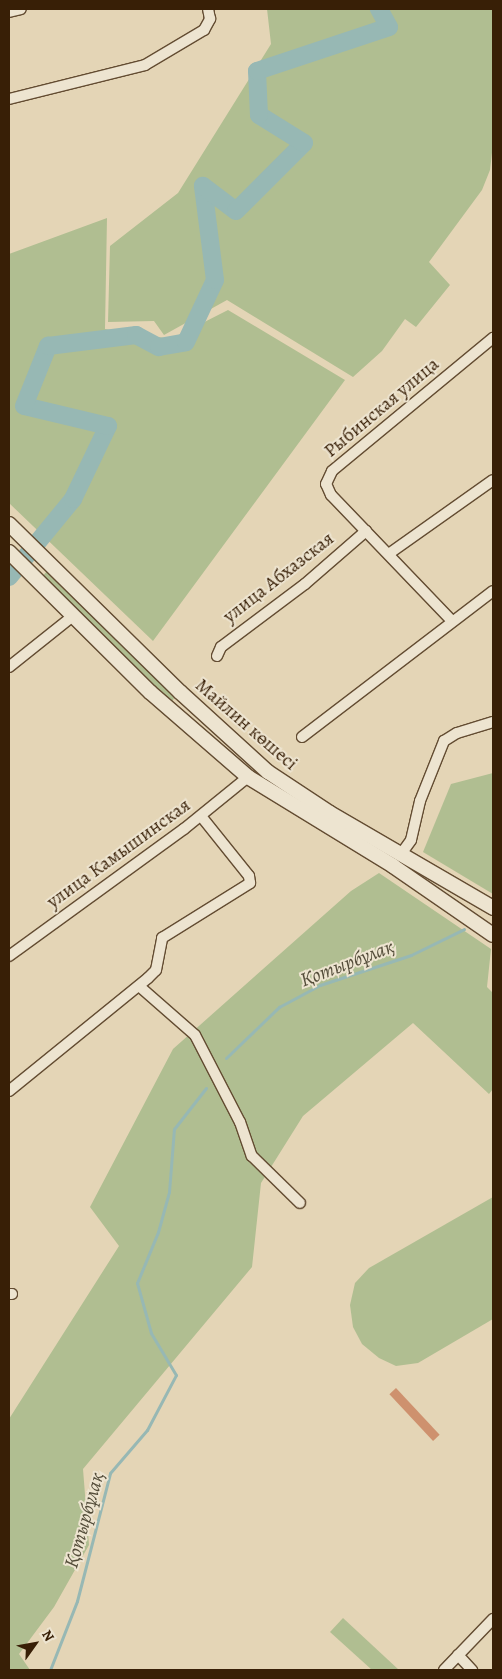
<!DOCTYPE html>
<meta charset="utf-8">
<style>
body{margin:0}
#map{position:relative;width:502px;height:1679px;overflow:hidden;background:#e4d5b6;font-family:Alegreya,serif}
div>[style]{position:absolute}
.green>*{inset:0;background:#b0be91}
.stream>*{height:3px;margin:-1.5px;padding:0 1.5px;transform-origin:1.5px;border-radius:1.5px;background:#97b8b4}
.river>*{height:18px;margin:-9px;padding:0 9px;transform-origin:9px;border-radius:9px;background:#97b8b4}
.building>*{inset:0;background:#ce916e;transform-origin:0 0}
.roads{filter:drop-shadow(1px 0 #634c32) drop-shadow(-1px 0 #634c32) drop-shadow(0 1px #634c32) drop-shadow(0 -1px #634c32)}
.street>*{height:10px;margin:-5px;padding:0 5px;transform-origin:5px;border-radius:5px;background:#ede4d0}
.secondary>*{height:14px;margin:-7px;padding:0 7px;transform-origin:7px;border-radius:7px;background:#ede4d0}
span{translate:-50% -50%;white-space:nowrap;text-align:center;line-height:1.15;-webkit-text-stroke:4px #ede4d0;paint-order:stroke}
.street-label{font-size:19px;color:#381f06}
.water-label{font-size:20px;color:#544d3a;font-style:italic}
.frame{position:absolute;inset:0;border:10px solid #381f06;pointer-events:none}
.north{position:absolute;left:10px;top:1619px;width:50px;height:50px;-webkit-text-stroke:4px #ede4d0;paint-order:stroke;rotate:58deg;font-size:14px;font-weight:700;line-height:20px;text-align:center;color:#381f06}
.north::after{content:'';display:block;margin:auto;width:18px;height:22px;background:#381f06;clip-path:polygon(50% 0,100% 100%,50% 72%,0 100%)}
</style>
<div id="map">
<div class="green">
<div style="clip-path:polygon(267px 9px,493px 9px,493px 144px,490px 170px,482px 190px,429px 262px,450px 285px,416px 327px,405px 319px,382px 351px,353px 377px,227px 300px,164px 335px,154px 321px,108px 322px,110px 246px,178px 193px,271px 44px)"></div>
<div style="clip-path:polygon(107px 218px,105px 329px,171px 339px,228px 310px,345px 380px,153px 641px,9px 503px,9px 254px)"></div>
<div style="clip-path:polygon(47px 571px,172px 694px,174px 698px,171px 704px,41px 578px)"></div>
<div style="clip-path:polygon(493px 773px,493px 894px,423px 852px,451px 784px)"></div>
<div style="clip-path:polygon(379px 873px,491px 949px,487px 987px,493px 993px,493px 1089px,489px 1094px,413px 1023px,303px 1116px,261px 1183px,252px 1267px,83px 1469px,89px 1545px,54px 1607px,19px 1654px,30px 1670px,9px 1670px,9px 1419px,119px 1246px,90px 1207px,173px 1049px,351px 891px)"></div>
<div style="clip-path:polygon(493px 1197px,493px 1319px,418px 1363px,396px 1366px,379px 1358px,362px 1344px,353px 1327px,350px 1305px,355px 1283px,369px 1268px)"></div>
<div style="clip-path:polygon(343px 1618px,399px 1670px,372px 1670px,330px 1632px)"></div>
</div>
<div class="stream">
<div style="left:226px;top:1058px;width:74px;rotate:-43.9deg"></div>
<div style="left:279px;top:1007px;width:47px;rotate:-28.2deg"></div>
<div style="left:320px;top:985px;width:96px;rotate:-18.2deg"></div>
<div style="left:411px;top:955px;width:59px;rotate:-26.1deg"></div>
<div style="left:50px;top:1670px;width:74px;rotate:-68.6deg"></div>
<div style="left:77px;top:1601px;width:132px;rotate:-75.5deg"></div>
<div style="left:110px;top:1473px;width:57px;rotate:-49.3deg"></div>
<div style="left:147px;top:1430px;width:62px;rotate:-62.2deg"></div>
<div style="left:176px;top:1375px;width:49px;rotate:-120.8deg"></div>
<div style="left:151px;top:1333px;width:52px;rotate:-105.6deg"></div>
<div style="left:137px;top:1283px;width:55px;rotate:-67.6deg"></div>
<div style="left:158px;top:1232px;width:41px;rotate:-74.6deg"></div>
<div style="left:169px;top:1192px;width:63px;rotate:-85.5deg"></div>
<div style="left:174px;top:1129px;width:52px;rotate:-52deg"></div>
</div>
<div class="river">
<div style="left:9px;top:577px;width:101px;rotate:-50.6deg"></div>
<div style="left:73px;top:499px;width:81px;rotate:-64.4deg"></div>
<div style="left:108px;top:426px;width:86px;rotate:-166.6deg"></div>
<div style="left:24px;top:406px;width:65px;rotate:-68.2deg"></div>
<div style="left:48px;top:346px;width:89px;rotate:-7.1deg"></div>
<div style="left:136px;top:335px;width:26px;rotate:28deg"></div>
<div style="left:159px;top:347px;width:27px;rotate:-10deg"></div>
<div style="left:186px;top:342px;width:68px;rotate:-64.9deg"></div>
<div style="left:215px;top:280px;width:95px;rotate:-97.3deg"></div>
<div style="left:203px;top:186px;width:41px;rotate:37.1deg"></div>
<div style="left:236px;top:211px;width:96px;rotate:-45deg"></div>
<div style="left:304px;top:143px;width:53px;rotate:-148.1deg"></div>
<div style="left:259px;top:115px;width:44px;rotate:-92.6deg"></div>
<div style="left:257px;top:71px;width:139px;rotate:-18.4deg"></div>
<div style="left:389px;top:27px;width:21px;rotate:-119deg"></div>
</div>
<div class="building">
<div style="left:396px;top:1388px;width:64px;height:9px;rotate:47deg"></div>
</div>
<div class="roads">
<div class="street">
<div style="left:9px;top:12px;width:12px;rotate:-14deg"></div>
<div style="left:9px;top:99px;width:140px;rotate:-14deg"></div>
<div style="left:145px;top:65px;width:69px;rotate:-30.7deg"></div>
<div style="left:204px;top:30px;width:13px;rotate:-61deg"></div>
<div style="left:210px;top:19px;width:10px;rotate:-101deg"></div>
<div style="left:390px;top:553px;width:126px;rotate:-35.3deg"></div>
<div style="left:452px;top:621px;width:175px;rotate:-133.8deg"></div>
<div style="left:331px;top:495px;width:12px;rotate:-114deg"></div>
<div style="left:326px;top:484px;width:14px;rotate:-65deg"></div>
<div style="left:332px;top:471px;width:209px;rotate:-39.6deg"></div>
<div style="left:217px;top:656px;width:10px;rotate:-66deg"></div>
<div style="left:221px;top:647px;width:105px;rotate:-36.9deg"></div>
<div style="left:305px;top:584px;width:81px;rotate:-41deg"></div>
<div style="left:9px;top:667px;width:82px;rotate:-38.6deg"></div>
<div style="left:302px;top:737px;width:240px;rotate:-37.4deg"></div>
<div style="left:401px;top:854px;width:17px;rotate:-54deg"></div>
<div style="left:411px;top:840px;width:40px;rotate:-77deg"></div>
<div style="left:420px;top:801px;width:65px;rotate:-68.2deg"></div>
<div style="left:444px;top:741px;width:15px;rotate:-32deg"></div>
<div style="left:457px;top:733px;width:38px;rotate:-17deg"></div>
<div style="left:9px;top:956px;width:216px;rotate:-36deg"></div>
<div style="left:184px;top:829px;width:82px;rotate:-39.1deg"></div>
<div style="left:139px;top:986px;width:74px;rotate:41.2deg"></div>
<div style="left:195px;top:1035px;width:98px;rotate:62.7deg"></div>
<div style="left:240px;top:1122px;width:36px;rotate:71deg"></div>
<div style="left:252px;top:1156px;width:67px;rotate:44.4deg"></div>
<div style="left:9px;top:1091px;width:179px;rotate:-39.1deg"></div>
<div style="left:148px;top:978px;width:11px;rotate:-45deg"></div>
<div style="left:156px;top:970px;width:33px;rotate:-79deg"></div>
<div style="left:162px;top:938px;width:104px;rotate:-32deg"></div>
<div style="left:250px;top:883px;width:7px;rotate:-98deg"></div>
<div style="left:249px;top:876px;width:77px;rotate:-128.7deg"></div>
<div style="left:9px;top:1294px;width:3px"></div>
<div style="left:458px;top:1655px;width:21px;rotate:47deg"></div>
<div style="left:444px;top:1670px;width:71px;rotate:-46.1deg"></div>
</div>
<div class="secondary">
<div style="left:9px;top:524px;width:240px;rotate:44.5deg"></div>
<div style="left:180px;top:692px;width:119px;rotate:42.3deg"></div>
<div style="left:268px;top:772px;width:74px;rotate:33.5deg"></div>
<div style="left:330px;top:813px;width:189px;rotate:30.2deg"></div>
<div style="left:9px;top:552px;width:199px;rotate:44.8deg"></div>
<div style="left:150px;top:692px;width:130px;rotate:40.9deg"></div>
<div style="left:248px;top:777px;width:170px;rotate:31.5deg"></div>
<div style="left:393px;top:866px;width:121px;rotate:34.6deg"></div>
</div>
</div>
<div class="street-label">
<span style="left:382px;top:408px;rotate:-40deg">Рыбинская улица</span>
<span style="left:279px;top:578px;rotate:-38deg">улица Абхазская</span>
<span style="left:246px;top:725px;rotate:41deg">Майлин көшесі</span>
<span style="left:119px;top:854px;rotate:-36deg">улица Камышинская</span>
</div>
<div class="water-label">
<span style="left:347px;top:963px;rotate:-21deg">Қотырбұлақ</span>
<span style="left:84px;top:1520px;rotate:-74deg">Қотырбұлақ</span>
</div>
<div class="frame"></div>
<div class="north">N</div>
</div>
